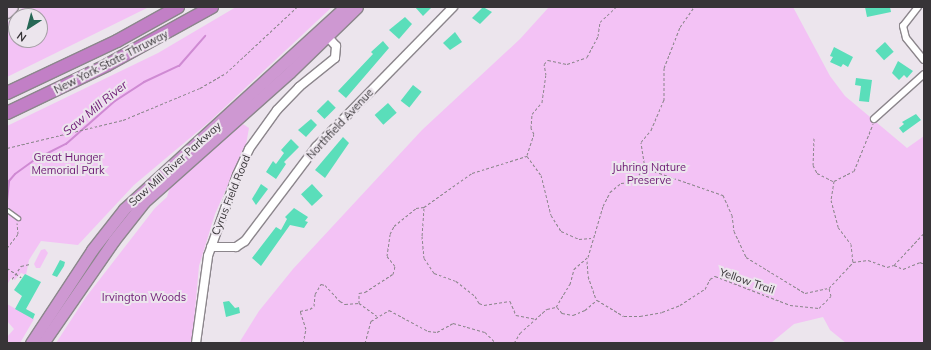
<!DOCTYPE html>
<style>
body{margin:0}
#map{position:relative;width:931px;height:350px;overflow:hidden;background:#ece5ed;font-family:Mulish,sans-serif}
div>[style]{position:absolute}
.green>*{inset:0;background:#f3c2f5}
.stream>*{height:2px;margin:-1px;padding:0 1px;transform-origin:1px;border-radius:1px;background:#cf8ad3}
.building>*{inset:0;background:#5adeba;transform-origin:0 0}
.path>*{height:1px;margin-top:-0.5px;transform-origin:0;background:repeating-linear-gradient(90deg,#8a858a 0 3px,transparent 0 5px)}
.roads{filter:drop-shadow(1px 0 #8c868c) drop-shadow(-1px 0 #8c868c) drop-shadow(0 1px #8c868c) drop-shadow(0 -1px #8c868c)}
.service>*{height:3px;margin:-1.5px;padding:0 1.5px;transform-origin:1.5px;border-radius:1.5px;background:#fff}
.minor>*{height:6px;margin:-3px;padding:0 3px;transform-origin:3px;border-radius:3px;background:#fff}
.tertiary>*{height:8px;margin:-4px;padding:0 4px;transform-origin:4px;border-radius:4px;background:#fff}
.secondary>*{height:9px;margin:-4.5px;padding:0 4.5px;transform-origin:4.5px;border-radius:4.5px;background:#edd9ee}
.trunk>*{height:11px;margin:-5.5px;padding:0 5.5px;transform-origin:5.5px;border-radius:5.5px;background:#ce98d2}
.motorway>*{height:12px;margin:-6px;padding:0 6px;transform-origin:6px;border-radius:6px;background:#c27fc6}
span{translate:-50% -50%;white-space:nowrap;text-align:center;line-height:1.15;-webkit-text-stroke:4px #ece5ed;paint-order:stroke}
.street-label{font-size:11px;color:#373437}
.park-label{font-size:11px;color:#6c1973}
.water-label{font-size:12px;color:#6e1c75;font-style:italic}
.frame{position:absolute;inset:0;border:8px solid #373437;pointer-events:none}
.north{position:absolute;left:8px;top:8px;width:40px;height:40px;box-sizing:border-box;background:#ece5ed;border:1px solid #a49ea4;border-radius:50%;rotate:216deg;font-size:11px;font-weight:700;line-height:16px;text-align:center;color:#373437}
.north::after{content:'';display:block;margin:auto;width:14px;height:18px;background:#266755;clip-path:polygon(50% 0,100% 100%,50% 72%,0 100%)}
</style>
<div id="map">
<div class="green">
<div style="clip-path:polygon(evenodd,23px 7px,149px 7px,7px 77px,7px 23px,23px 7px,16px 16px,40px 16px,40px 40px,16px 40px,16px 16px)"></div>
<div style="clip-path:polygon(236px 7px,332px 7px,209px 122px,134px 185px,78px 245px,41px 241px,29px 260px,26px 275px,21px 273px,15px 280px,11px 278px,7px 285px,7px 126px,158px 53px)"></div>
<div style="clip-path:polygon(549px 7px,793px 7px,830px 76px,845px 96px,907px 148px,924px 136px,924px 343px,846px 343px,830px 330px,823px 317px,794px 324px,771px 343px,239px 343px,259px 311px,293px 269px,422px 130px,520px 39px)"></div>
<div style="clip-path:polygon(243px 124px,249px 128px,246px 145px,215px 214px,199px 266px,192px 343px,56px 343px,86px 297px,155px 208px,167px 197px,170px 187px,234px 128px)"></div>
<div style="clip-path:polygon(45px 249px,48px 253px,40px 268px,36px 268px,34px 264px,41px 250px)"></div>
<div style="clip-path:polygon(7px 304px,34px 319px,20px 343px,7px 343px,7px 337px,14px 329px,7px 321px)"></div>
</div>
<div class="stream">
<div style="left:7px;top:201px;width:20px;rotate:-84deg"></div>
<div style="left:9px;top:181px;width:9px;rotate:-49deg"></div>
<div style="left:15px;top:174px;width:26px;rotate:-36deg"></div>
<div style="left:36px;top:159px;width:34px;rotate:-27deg"></div>
<div style="left:66px;top:144px;width:65px;rotate:-41.3deg"></div>
<div style="left:115px;top:101px;width:35px;rotate:-33deg"></div>
<div style="left:144px;top:82px;width:38px;rotate:-25deg"></div>
<div style="left:179px;top:66px;width:40px;rotate:-49deg"></div>
</div>
<div class="building">
<div style="clip-path:polygon(415px 7px,432px 7px,423px 16px)"></div>
<div style="clip-path:polygon(483px 7px,492px 12px,480px 24px,472px 18px)"></div>
<div style="clip-path:polygon(865px 7px,890px 7px,891px 12px,867px 17px)"></div>
<div style="clip-path:polygon(405px 17px,412px 24px,399px 39px,389px 30px)"></div>
<div style="clip-path:polygon(455px 32px,462px 42px,450px 50px,443px 43px)"></div>
<div style="clip-path:polygon(383px 41px,389px 48px,346px 98px,338px 91px,373px 54px,371px 52px)"></div>
<div style="left:885px;top:42px;width:13px;height:13px;rotate:48deg"></div>
<div style="clip-path:polygon(834px 47px,853px 57px,848px 67px,843px 64px,841px 67px,830px 62px,833px 57px,830px 56px)"></div>
<div style="clip-path:polygon(898px 61px,913px 71px,907px 78px,904px 75px,899px 80px,892px 73px)"></div>
<div style="clip-path:polygon(856px 78px,872px 80px,869px 102px,859px 101px,861px 86px,855px 85px)"></div>
<div style="left:413px;top:85px;width:11px;height:20px;rotate:38deg"></div>
<div style="left:328px;top:100px;width:11px;height:16px;rotate:45deg"></div>
<div style="left:388px;top:103px;width:13px;height:18px;rotate:48deg"></div>
<div style="clip-path:polygon(916px 114px,921px 120px,903px 133px,899px 128px,904px 124px,902px 122px)"></div>
<div style="clip-path:polygon(311px 119px,317px 125px,306px 137px,298px 130px)"></div>
<div style="clip-path:polygon(343px 137px,349px 143px,325px 178px,315px 170px)"></div>
<div style="clip-path:polygon(291px 139px,299px 147px,284px 162px,286px 164px,276px 179px,266px 172px,273px 161px,276px 164px,284px 153px,281px 150px)"></div>
<div style="clip-path:polygon(261px 184px,268px 189px,256px 205px,252px 199px)"></div>
<div style="left:312px;top:184px;width:16px;height:15px;rotate:47deg"></div>
<div style="clip-path:polygon(294px 208px,308px 217px,305px 221px,308px 222px,304px 228px,290px 225px,261px 266px,252px 258px,276px 227px,281px 230px,287px 219px,285px 217px)"></div>
<div style="clip-path:polygon(60px 260px,65px 262px,64px 266px,57px 277px,52px 275px)"></div>
<div style="clip-path:polygon(25px 274px,41px 282px,26px 309px,35px 314px,33px 319px,15px 309px,22px 296px,14px 290px)"></div>
<div style="clip-path:polygon(229px 301px,235px 308px,239px 307px,240px 313px,226px 317px,223px 302px)"></div>
</div>
<div class="path">
<div style="left:814px;top:138px;width:27px;rotate:92deg"></div>
<div style="left:813px;top:165px;width:9px;rotate:63deg"></div>
<div style="left:817px;top:173px;width:18px;rotate:27deg"></div>
<div style="left:7px;top:148px;width:119px;rotate:-13.6deg"></div>
<div style="left:123px;top:120px;width:83px;rotate:-22.6deg"></div>
<div style="left:200px;top:88px;width:30px;rotate:-30deg"></div>
<div style="left:226px;top:73px;width:97px;rotate:-42.9deg"></div>
<div style="left:527px;top:155px;width:22px;rotate:-72deg"></div>
<div style="left:534px;top:134px;width:7px;rotate:-117deg"></div>
<div style="left:531px;top:128px;width:14px;rotate:-86deg"></div>
<div style="left:532px;top:114px;width:16px;rotate:-50deg"></div>
<div style="left:542px;top:102px;width:27px;rotate:-82deg"></div>
<div style="left:546px;top:75px;width:11px;rotate:-100deg"></div>
<div style="left:544px;top:64px;width:6px;rotate:-45deg"></div>
<div style="left:548px;top:60px;width:19px;rotate:12deg"></div>
<div style="left:567px;top:64px;width:21px;rotate:-19deg"></div>
<div style="left:587px;top:57px;width:24px;rotate:-62deg"></div>
<div style="left:598px;top:36px;width:14px;rotate:-82deg"></div>
<div style="left:600px;top:22px;width:22px;rotate:-43deg"></div>
<div style="left:527px;top:156px;width:24px;rotate:54deg"></div>
<div style="left:541px;top:175px;width:41px;rotate:76deg"></div>
<div style="left:551px;top:215px;width:19px;rotate:58deg"></div>
<div style="left:561px;top:231px;width:20px;rotate:24deg"></div>
<div style="left:579px;top:239px;width:12px;rotate:-5deg"></div>
<div style="left:645px;top:168px;width:83px;rotate:19.1deg"></div>
<div style="left:723px;top:195px;width:22px;rotate:66deg"></div>
<div style="left:732px;top:215px;width:16px;rotate:83deg"></div>
<div style="left:734px;top:231px;width:29px;rotate:65deg"></div>
<div style="left:746px;top:257px;width:69px;rotate:31.4deg"></div>
<div style="left:805px;top:293px;width:25px;rotate:-12deg"></div>
<div style="left:829px;top:288px;width:35px;rotate:-47deg"></div>
<div style="left:853px;top:262px;width:15px;rotate:-8deg"></div>
<div style="left:868px;top:260px;width:20px;rotate:20deg"></div>
<div style="left:887px;top:267px;width:7px;rotate:-16deg"></div>
<div style="left:894px;top:265px;width:44px;rotate:-46.8deg"></div>
<div style="left:645px;top:168px;width:26px;rotate:-99deg"></div>
<div style="left:641px;top:142px;width:16px;rotate:-50deg"></div>
<div style="left:651px;top:130px;width:33px;rotate:-67deg"></div>
<div style="left:664px;top:100px;width:32px;rotate:-90deg"></div>
<div style="left:664px;top:68px;width:44px;rotate:-68.7deg"></div>
<div style="left:680px;top:27px;width:24px;rotate:-55deg"></div>
<div style="left:834px;top:181px;width:19px;rotate:99deg"></div>
<div style="left:831px;top:200px;width:28px;rotate:75deg"></div>
<div style="left:838px;top:227px;width:21px;rotate:53deg"></div>
<div style="left:851px;top:244px;width:18px;rotate:84deg"></div>
<div style="left:834px;top:181px;width:22px;rotate:-27deg"></div>
<div style="left:854px;top:171px;width:51px;rotate:-68deg"></div>
<div style="left:424px;top:208px;width:28px;rotate:94deg"></div>
<div style="left:422px;top:236px;width:22px;rotate:85deg"></div>
<div style="left:424px;top:258px;width:18px;rotate:56deg"></div>
<div style="left:434px;top:273px;width:23px;rotate:20deg"></div>
<div style="left:456px;top:281px;width:24px;rotate:38deg"></div>
<div style="left:475px;top:296px;width:8px;rotate:60deg"></div>
<div style="left:479px;top:303px;width:5px;rotate:22deg"></div>
<div style="left:484px;top:305px;width:26px;rotate:-9deg"></div>
<div style="left:510px;top:301px;width:15px;rotate:67deg"></div>
<div style="left:516px;top:315px;width:21px;rotate:11deg"></div>
<div style="left:7px;top:248px;width:18px;rotate:-52deg"></div>
<div style="left:18px;top:234px;width:11px;rotate:-95deg"></div>
<div style="left:587px;top:261px;width:15px;rotate:86deg"></div>
<div style="left:588px;top:276px;width:24px;rotate:71deg"></div>
<div style="left:894px;top:265px;width:10px;rotate:24deg"></div>
<div style="left:903px;top:269px;width:18px;rotate:-22deg"></div>
<div style="left:920px;top:262px;width:4px;rotate:27deg"></div>
<div style="left:7px;top:268px;width:17px;rotate:33deg"></div>
<div style="left:12px;top:279px;width:16px;rotate:-55deg"></div>
<div style="left:21px;top:266px;width:9px;rotate:-13deg"></div>
<div style="left:597px;top:300px;width:31px;rotate:31deg"></div>
<div style="left:624px;top:316px;width:16px"></div>
<div style="left:640px;top:316px;width:22px;rotate:-10deg"></div>
<div style="left:662px;top:312px;width:19px;rotate:-21deg"></div>
<div style="left:680px;top:305px;width:30px;rotate:-33deg"></div>
<div style="left:705px;top:289px;width:11px;rotate:-63deg"></div>
<div style="left:710px;top:279px;width:6px;rotate:-31deg"></div>
<div style="left:715px;top:276px;width:80px;rotate:21.1deg"></div>
<div style="left:790px;top:305px;width:29px;rotate:6deg"></div>
<div style="left:819px;top:308px;width:17px;rotate:-45deg"></div>
<div style="left:831px;top:296px;width:8px;rotate:-104deg"></div>
<div style="left:359px;top:303px;width:10px;rotate:-90deg"></div>
<div style="left:359px;top:293px;width:6px;rotate:-9deg"></div>
<div style="left:365px;top:292px;width:33px;rotate:-33deg"></div>
<div style="left:393px;top:274px;width:8px;rotate:-76deg"></div>
<div style="left:395px;top:266px;width:13px;rotate:-129deg"></div>
<div style="left:387px;top:256px;width:22px;rotate:-82deg"></div>
<div style="left:390px;top:234px;width:9px;rotate:-63deg"></div>
<div style="left:394px;top:226px;width:28px;rotate:-39deg"></div>
<div style="left:416px;top:208px;width:8px;rotate:-7deg"></div>
<div style="left:424px;top:207px;width:59px;rotate:-35.3deg"></div>
<div style="left:472px;top:173px;width:58px;rotate:-17.2deg"></div>
<div style="left:556px;top:307px;width:27px;rotate:-59deg"></div>
<div style="left:570px;top:284px;width:16px;rotate:-75deg"></div>
<div style="left:574px;top:269px;width:18px;rotate:-41deg"></div>
<div style="left:588px;top:257px;width:53px;rotate:-73.6deg"></div>
<div style="left:603px;top:206px;width:16px;rotate:-63deg"></div>
<div style="left:610px;top:192px;width:14px;rotate:-39deg"></div>
<div style="left:621px;top:183px;width:11px;rotate:-5deg"></div>
<div style="left:632px;top:182px;width:18px;rotate:-47deg"></div>
<div style="left:557px;top:307px;width:8px;rotate:50deg"></div>
<div style="left:562px;top:313px;width:11px;rotate:10deg"></div>
<div style="left:573px;top:315px;width:13px;rotate:-23deg"></div>
<div style="left:585px;top:310px;width:16px;rotate:-40deg"></div>
<div style="left:303px;top:343px;width:14px;rotate:-78deg"></div>
<div style="left:306px;top:329px;width:19px;rotate:-108deg"></div>
<div style="left:300px;top:311px;width:10px;rotate:-11deg"></div>
<div style="left:310px;top:309px;width:5px;rotate:-37deg"></div>
<div style="left:314px;top:306px;width:12px;rotate:-85deg"></div>
<div style="left:315px;top:294px;width:12px;rotate:-59deg"></div>
<div style="left:321px;top:284px;width:4px;rotate:14deg"></div>
<div style="left:325px;top:285px;width:22px;rotate:47deg"></div>
<div style="left:340px;top:301px;width:6px;rotate:31deg"></div>
<div style="left:345px;top:304px;width:14px;rotate:-4deg"></div>
<div style="left:359px;top:303px;width:22px;rotate:36deg"></div>
<div style="left:365px;top:343px;width:23px;rotate:-75deg"></div>
<div style="left:371px;top:321px;width:21px;rotate:-31deg"></div>
<div style="left:389px;top:310px;width:44px;rotate:28.3deg"></div>
<div style="left:428px;top:331px;width:9px;rotate:6deg"></div>
<div style="left:437px;top:332px;width:18px;rotate:-29deg"></div>
<div style="left:453px;top:323px;width:33px;rotate:16deg"></div>
<div style="left:485px;top:332px;width:16px;rotate:45deg"></div>
<div style="left:514px;top:343px;width:12px;rotate:-59deg"></div>
<div style="left:520px;top:333px;width:36px;rotate:-42deg"></div>
<div style="left:547px;top:309px;width:9px;rotate:-13deg"></div>
</div>
<div class="roads">
<div class="service">
<div style="left:7px;top:210px;width:14px;rotate:36deg"></div>
</div>
<div class="minor">
<div style="left:918px;top:7px;width:24px;rotate:128deg"></div>
<div style="left:903px;top:26px;width:12px;rotate:76deg"></div>
<div style="left:906px;top:38px;width:28px;rotate:51deg"></div>
<div style="left:874px;top:119px;width:67px;rotate:-42deg"></div>
</div>
<div class="tertiary">
<div style="left:211px;top:247px;width:25px"></div>
<div style="left:236px;top:247px;width:11px;rotate:-34deg"></div>
<div style="left:245px;top:241px;width:118px;rotate:-52.9deg"></div>
<div style="left:316px;top:147px;width:196px;rotate:-45.6deg"></div>
<div style="left:196px;top:343px;width:88px;rotate:-82.1deg"></div>
<div style="left:208px;top:256px;width:86px;rotate:-70.3deg"></div>
<div style="left:237px;top:175px;width:29px;rotate:-65deg"></div>
<div style="left:249px;top:149px;width:48px;rotate:-54.3deg"></div>
<div style="left:277px;top:110px;width:32px;rotate:-46deg"></div>
<div style="left:299px;top:87px;width:46px;rotate:-38.9deg"></div>
<div style="left:335px;top:58px;width:12px;rotate:-85deg"></div>
<div style="left:336px;top:46px;width:13px;rotate:-132deg"></div>
</div>
<div class="secondary">
<div style="left:7px;top:13px;width:8px;rotate:-45deg"></div>
</div>
<div class="trunk">
<div style="left:31px;top:343px;width:111px;rotate:-56.7deg"></div>
<div style="left:92px;top:250px;width:52px;rotate:-52deg"></div>
<div style="left:124px;top:209px;width:299px;rotate:-42.4deg"></div>
<div style="left:43px;top:343px;width:125px;rotate:-55.4deg"></div>
<div style="left:114px;top:240px;width:48px;rotate:-51.7deg"></div>
<div style="left:144px;top:202px;width:195px;rotate:-41.7deg"></div>
<div style="left:290px;top:72px;width:93px;rotate:-44.1deg"></div>
</div>
<div class="motorway">
<div style="left:7px;top:93px;width:122px;rotate:-25.3deg"></div>
<div style="left:117px;top:41px;width:70px;rotate:-29.1deg"></div>
<div style="left:7px;top:113px;width:111px;rotate:-25.6deg"></div>
<div style="left:107px;top:65px;width:120px;rotate:-28.9deg"></div>
</div>
</div>
<div class="street-label">
<span style="left:111px;top:62px;rotate:-27deg">New York State Thruway</span>
<span style="left:340px;top:124px;rotate:-47deg">Northfield Avenue</span>
<span style="left:175px;top:164px;rotate:-42deg">Saw Mill River Parkway</span>
<span style="left:231px;top:195px;rotate:-68deg">Cyrus Field Road</span>
<span style="left:747px;top:281px;rotate:19deg">Yellow Trail</span>
</div>
<div class="park-label">
<span style="left:68px;top:164px">Great Hunger<br>Memorial Park</span>
<span style="left:649px;top:174px">Juhring Nature<br>Preserve</span>
<span style="left:144px;top:297px">Irvington Woods</span>
</div>
<div class="water-label">
<span style="left:95px;top:108px;rotate:-39deg">Saw Mill River</span>
</div>
<div class="frame"></div>
<div class="north">N</div>
</div>
